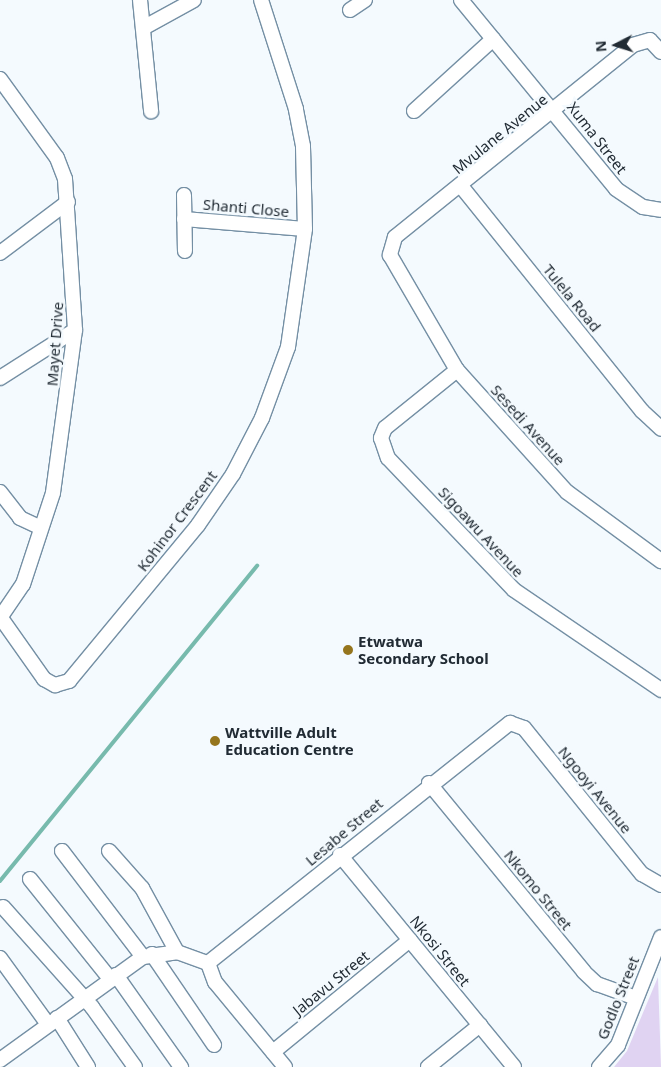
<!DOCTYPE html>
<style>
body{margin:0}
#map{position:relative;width:661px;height:1067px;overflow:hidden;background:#f4fafe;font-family:"Noto Sans",sans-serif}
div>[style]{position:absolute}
.green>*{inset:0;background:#e0d3f2}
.stream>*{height:4px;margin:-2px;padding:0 2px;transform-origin:2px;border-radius:2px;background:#77baad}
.roads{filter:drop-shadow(1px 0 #748fa4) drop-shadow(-1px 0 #748fa4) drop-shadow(0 1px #748fa4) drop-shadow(0 -1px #748fa4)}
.minor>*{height:14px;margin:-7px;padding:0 7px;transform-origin:7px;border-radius:7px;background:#fff}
.dots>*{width:14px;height:14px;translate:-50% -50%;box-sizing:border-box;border:2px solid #f4fafe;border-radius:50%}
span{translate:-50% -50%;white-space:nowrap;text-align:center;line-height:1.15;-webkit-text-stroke:5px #f4fafe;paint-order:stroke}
.street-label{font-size:15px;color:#212b34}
.poi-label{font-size:15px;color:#212b34;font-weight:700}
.left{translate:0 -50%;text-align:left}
.north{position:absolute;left:591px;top:20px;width:50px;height:50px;-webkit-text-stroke:4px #f4fafe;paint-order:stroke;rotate:265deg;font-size:14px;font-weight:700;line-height:20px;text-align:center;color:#212b34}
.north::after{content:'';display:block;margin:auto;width:18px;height:22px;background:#212b34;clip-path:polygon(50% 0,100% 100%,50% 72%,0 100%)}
</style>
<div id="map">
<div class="green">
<div style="clip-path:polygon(658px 977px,661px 1067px,614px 1067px,627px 1051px)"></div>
</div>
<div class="stream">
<div style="left:0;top:881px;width:407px;rotate:-50.8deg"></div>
</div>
<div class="roads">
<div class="minor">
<div style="left:140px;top:0;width:112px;rotate:84.3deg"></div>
<div style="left:461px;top:0;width:244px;rotate:50.6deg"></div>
<div style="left:616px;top:189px;width:32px;rotate:34deg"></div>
<div style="left:643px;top:207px;width:18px;rotate:9deg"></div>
<div style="left:350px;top:10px;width:18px;rotate:-34deg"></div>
<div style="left:143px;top:28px;width:58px;rotate:-28.8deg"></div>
<div style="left:661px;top:52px;width:16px;rotate:-133deg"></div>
<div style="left:650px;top:40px;width:18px;rotate:164deg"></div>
<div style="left:633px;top:45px;width:306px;rotate:141.1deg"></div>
<div style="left:395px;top:237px;width:19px;rotate:106deg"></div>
<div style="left:390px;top:255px;width:133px;rotate:59.8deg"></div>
<div style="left:457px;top:370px;width:164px;rotate:48deg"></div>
<div style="left:567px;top:492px;width:117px;rotate:36.3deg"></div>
<div style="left:0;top:79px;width:97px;rotate:54.2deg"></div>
<div style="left:57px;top:158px;width:22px;rotate:69deg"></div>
<div style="left:65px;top:179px;width:151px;rotate:86.2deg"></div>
<div style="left:75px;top:330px;width:164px;rotate:97.7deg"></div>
<div style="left:53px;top:493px;width:96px;rotate:108.2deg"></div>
<div style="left:23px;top:584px;width:41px;rotate:124.1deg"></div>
<div style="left:414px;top:111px;width:107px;rotate:-42.3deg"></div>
<div style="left:461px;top:186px;width:289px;rotate:51.2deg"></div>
<div style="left:642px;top:411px;width:26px;rotate:43deg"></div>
<div style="left:184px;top:195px;width:56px;rotate:89deg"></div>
<div style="left:184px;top:219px;width:121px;rotate:4.7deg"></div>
<div style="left:0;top:253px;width:85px;rotate:-36.9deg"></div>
<div style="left:457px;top:370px;width:92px;rotate:141.1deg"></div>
<div style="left:385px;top:428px;width:11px;rotate:112deg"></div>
<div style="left:381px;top:438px;width:21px;rotate:71deg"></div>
<div style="left:388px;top:458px;width:182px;rotate:46.3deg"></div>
<div style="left:514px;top:590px;width:178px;rotate:34.2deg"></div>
<div style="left:0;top:378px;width:89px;rotate:-32.6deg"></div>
<div style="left:0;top:492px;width:33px;rotate:52deg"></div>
<div style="left:20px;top:518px;width:23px;rotate:25deg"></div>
<div style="left:1px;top:618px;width:75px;rotate:54.8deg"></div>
<div style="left:44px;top:679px;width:13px;rotate:29deg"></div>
<div style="left:55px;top:685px;width:15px;rotate:-16deg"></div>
<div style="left:69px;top:681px;width:202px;rotate:-50.4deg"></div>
<div style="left:198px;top:525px;width:62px;rotate:-55.5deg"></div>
<div style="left:233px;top:474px;width:63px;rotate:-62.6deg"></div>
<div style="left:262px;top:418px;width:76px;rotate:-69.9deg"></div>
<div style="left:288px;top:347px;width:119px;rotate:-81.8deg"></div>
<div style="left:305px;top:229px;width:83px;rotate:-91.4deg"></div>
<div style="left:303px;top:146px;width:38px;rotate:-101deg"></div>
<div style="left:296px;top:109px;width:114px;rotate:-107.8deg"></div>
<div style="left:429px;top:783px;width:244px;rotate:50.6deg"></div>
<div style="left:584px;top:972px;width:18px;rotate:43deg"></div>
<div style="left:597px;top:984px;width:41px;rotate:19.7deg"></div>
<div style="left:62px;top:851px;width:133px;rotate:52.6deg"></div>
<div style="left:109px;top:851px;width:50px;rotate:48.3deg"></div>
<div style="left:142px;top:888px;width:73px;rotate:61.3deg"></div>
<div style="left:340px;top:855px;width:274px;rotate:50.6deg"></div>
<div style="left:30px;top:879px;width:128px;rotate:51.3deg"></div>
<div style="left:3px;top:907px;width:134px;rotate:48.3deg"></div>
<div style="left:92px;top:1007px;width:74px;rotate:54.4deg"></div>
<div style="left:152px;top:954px;width:110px;rotate:55.7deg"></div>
<div style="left:0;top:958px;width:80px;rotate:54.1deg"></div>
<div style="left:208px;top:963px;width:386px;rotate:-38.5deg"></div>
<div style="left:510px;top:723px;width:15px;rotate:20deg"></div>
<div style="left:524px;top:728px;width:188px;rotate:51.1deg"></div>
<div style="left:642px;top:874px;width:22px;rotate:30deg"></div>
<div style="left:208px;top:963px;width:20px;rotate:70deg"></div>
<div style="left:215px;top:982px;width:110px;rotate:50.5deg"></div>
<div style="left:116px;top:975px;width:113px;rotate:54.8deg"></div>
<div style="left:57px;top:1018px;width:58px;rotate:57.7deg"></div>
<div style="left:273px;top:1052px;width:177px;rotate:-39.3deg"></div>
<div style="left:0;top:1060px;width:176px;rotate:-35.8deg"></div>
<div style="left:143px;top:957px;width:34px;rotate:-8deg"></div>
<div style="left:177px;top:952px;width:33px;rotate:20deg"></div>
<div style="left:428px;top:1067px;width:67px;rotate:-38.9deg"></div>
<div style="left:599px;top:1067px;width:29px;rotate:-49deg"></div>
<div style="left:618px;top:1045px;width:116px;rotate:-68.3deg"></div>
</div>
</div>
<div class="dots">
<div style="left:348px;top:650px;background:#95751d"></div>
<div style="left:215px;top:741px;background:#95751d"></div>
</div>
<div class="street-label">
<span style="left:500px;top:134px;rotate:-39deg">Mvulane Avenue</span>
<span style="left:597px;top:138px;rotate:52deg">Xuma Street</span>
<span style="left:246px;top:208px;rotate:5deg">Shanti Close</span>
<span style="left:572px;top:298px;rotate:51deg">Tulela Road</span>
<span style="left:55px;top:344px;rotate:-86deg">Mayet Drive</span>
<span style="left:528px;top:425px;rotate:48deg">Sesedi Avenue</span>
<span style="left:177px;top:521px;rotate:-53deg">Kohinor Crescent</span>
<span style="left:481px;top:532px;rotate:47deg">Sigoawu Avenue</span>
<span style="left:595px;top:790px;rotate:51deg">Ngooyi Avenue</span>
<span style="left:344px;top:832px;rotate:-40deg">Lesabe Street</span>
<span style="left:538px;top:890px;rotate:51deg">Nkomo Street</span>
<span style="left:440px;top:951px;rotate:51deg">Nkosi Street</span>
<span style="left:331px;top:983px;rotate:-39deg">Jabavu Street</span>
<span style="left:618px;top:998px;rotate:-68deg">Godlo Street</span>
</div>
<div class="poi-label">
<span class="left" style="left:358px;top:650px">Etwatwa<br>Secondary School</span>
<span class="left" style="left:225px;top:741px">Wattville Adult<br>Education Centre</span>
</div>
<div class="north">N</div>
</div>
